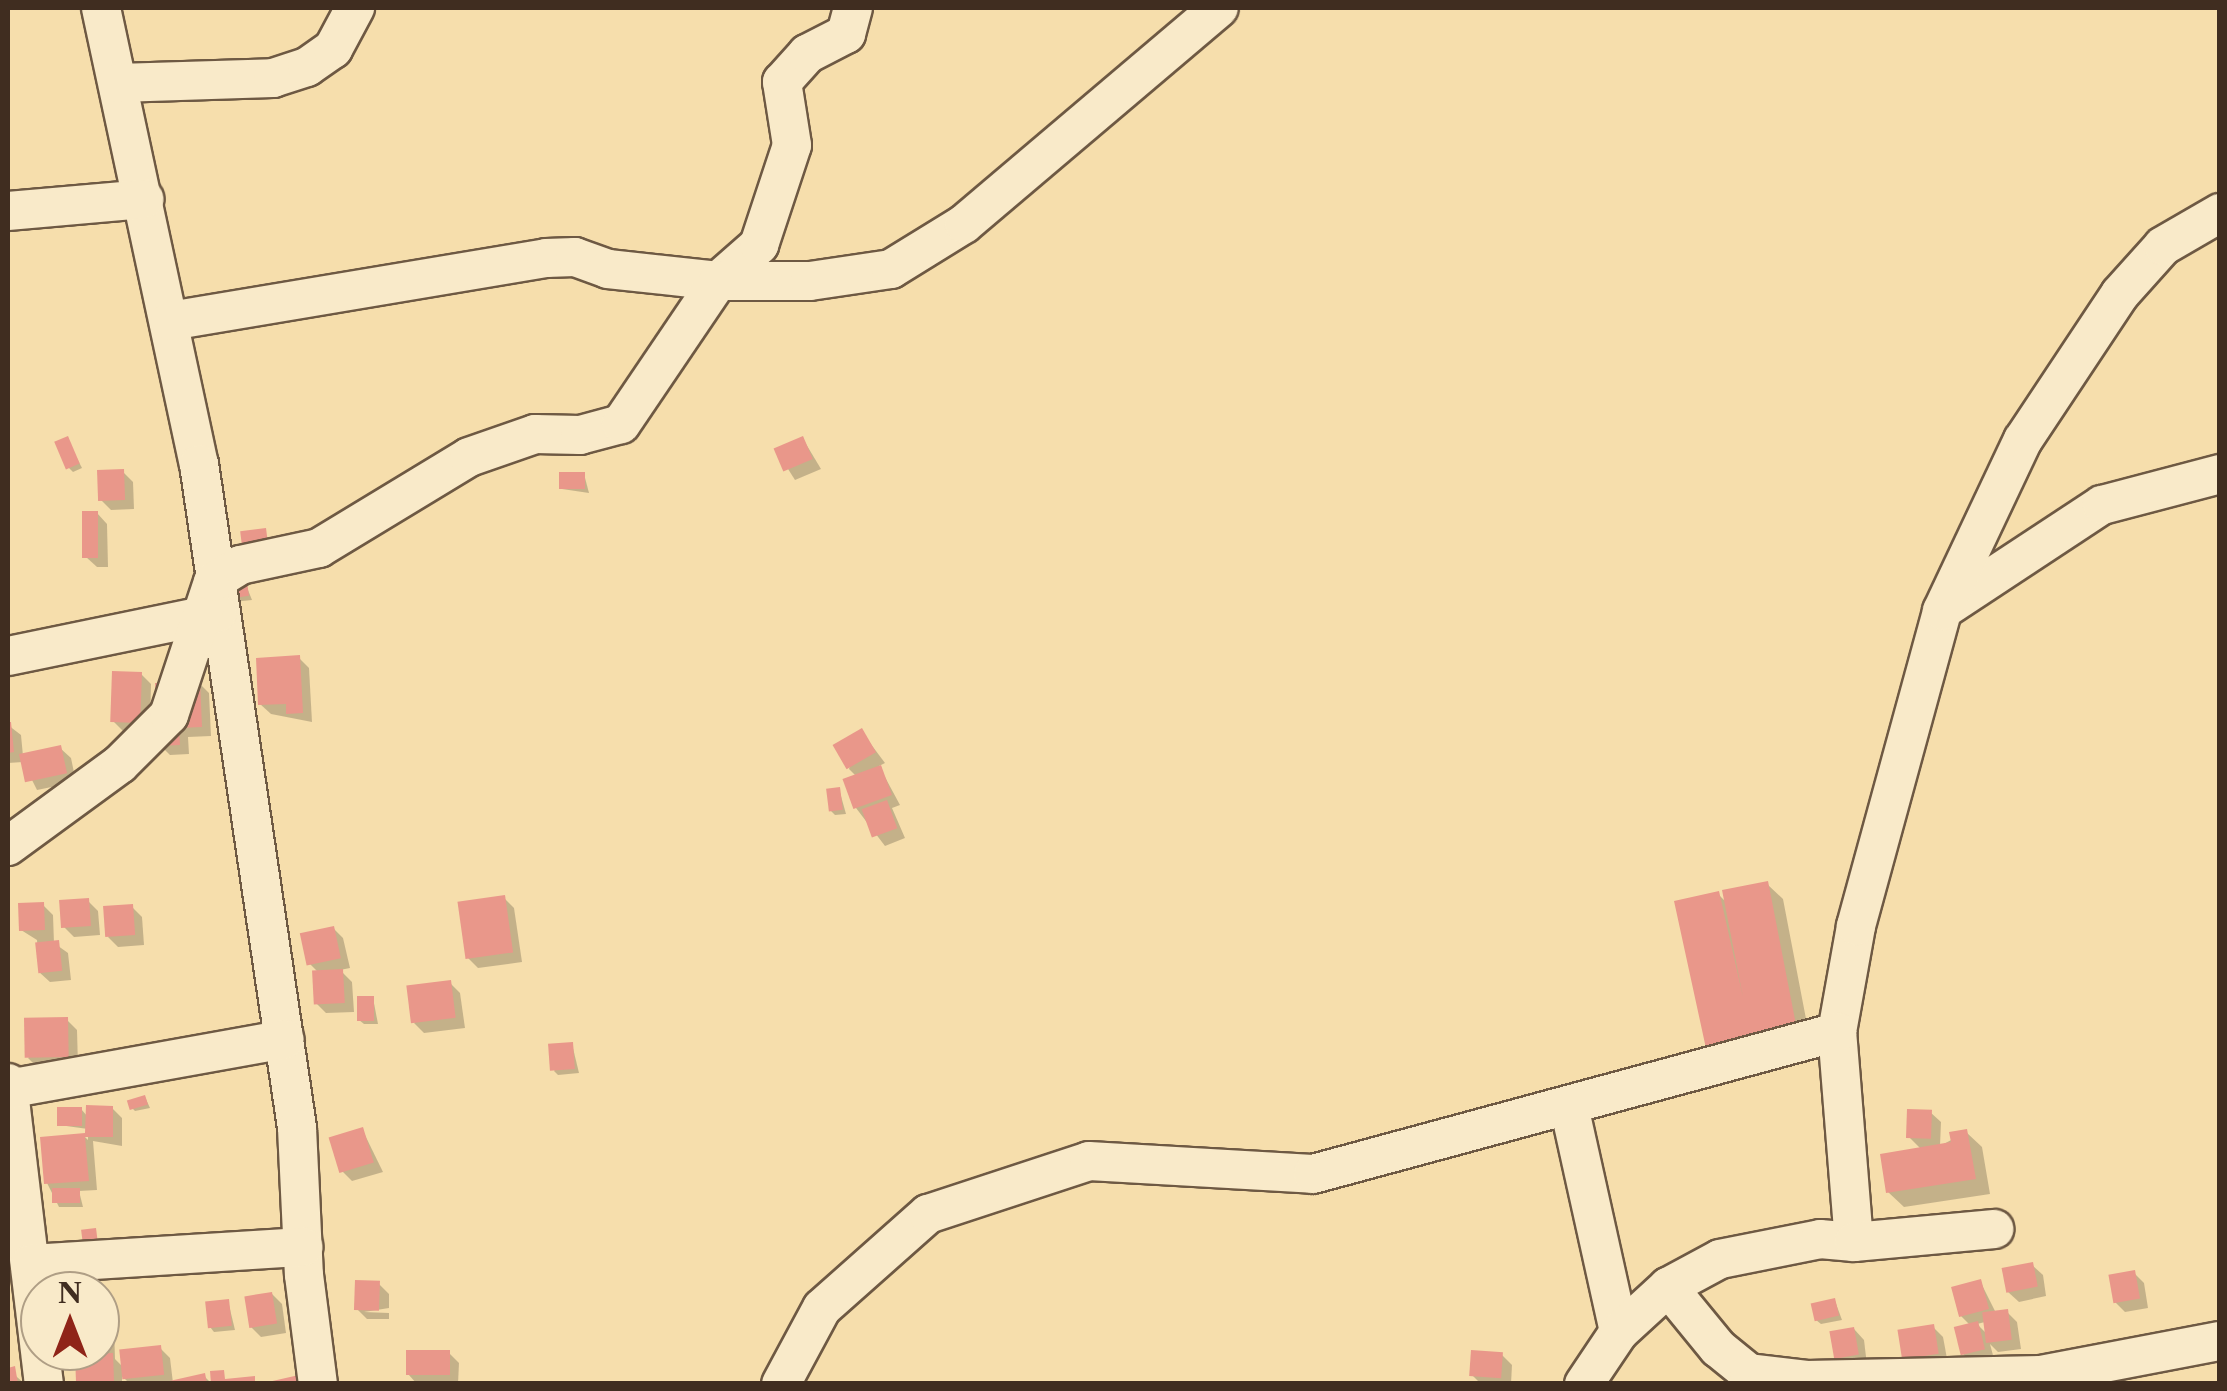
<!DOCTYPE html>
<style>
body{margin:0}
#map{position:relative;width:2227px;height:1391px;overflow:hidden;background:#f6deac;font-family:"Libre Caslon Text",serif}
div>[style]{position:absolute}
.shadow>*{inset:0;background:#0003}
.building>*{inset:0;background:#e9978a;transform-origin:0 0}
.roads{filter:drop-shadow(2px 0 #6e5943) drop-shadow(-2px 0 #6e5943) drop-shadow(0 2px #6e5943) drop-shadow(0 -2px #6e5943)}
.minor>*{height:38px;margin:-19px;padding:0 19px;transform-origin:19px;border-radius:19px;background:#f9eac9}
span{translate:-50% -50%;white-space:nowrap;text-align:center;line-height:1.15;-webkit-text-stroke:10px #f9eac9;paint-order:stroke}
.frame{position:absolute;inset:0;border:10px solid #402d20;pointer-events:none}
.north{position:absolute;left:20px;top:1271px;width:100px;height:100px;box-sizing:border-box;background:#f9eac9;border:2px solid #af9e85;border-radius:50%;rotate:0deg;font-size:28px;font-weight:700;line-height:40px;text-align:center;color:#402d20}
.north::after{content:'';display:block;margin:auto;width:35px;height:45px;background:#8f2418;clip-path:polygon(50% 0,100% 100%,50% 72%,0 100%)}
</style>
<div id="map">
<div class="shadow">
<div style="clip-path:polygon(67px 439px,82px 468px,73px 472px,69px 468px)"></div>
<div style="clip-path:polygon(803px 439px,821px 469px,795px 480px,776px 450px)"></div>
<div style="clip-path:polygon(123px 472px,133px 482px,134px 509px,111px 510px,101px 500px)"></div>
<div style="clip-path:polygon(584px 474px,589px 493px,562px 489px)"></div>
<div style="clip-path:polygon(97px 513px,107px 524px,108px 567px,97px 567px,86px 557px)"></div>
<div style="clip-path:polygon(246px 585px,252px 600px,233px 602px)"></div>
<div style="clip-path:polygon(299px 658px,309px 668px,312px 722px,271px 714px,260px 704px)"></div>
<div style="clip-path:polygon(141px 674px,151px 684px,150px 732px,123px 731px,113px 721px)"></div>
<div style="clip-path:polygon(199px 683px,209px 693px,211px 736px,188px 737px,189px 754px,170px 755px,160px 745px)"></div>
<div style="clip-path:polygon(8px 725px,21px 735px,23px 756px,60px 748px,71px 758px,76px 782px,37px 790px,23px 762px,8px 763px)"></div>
<div style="clip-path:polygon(861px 731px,885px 763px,879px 766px,900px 805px,892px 808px,905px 838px,885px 846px,856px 808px,857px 777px,849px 769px)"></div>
<div style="clip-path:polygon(839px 789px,846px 814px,835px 815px,831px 811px)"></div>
<div style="clip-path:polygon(1767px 884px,1783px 899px,1812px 1050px,1725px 1067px,1718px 894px,1727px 903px)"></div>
<div style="clip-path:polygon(504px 898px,514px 908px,522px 962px,478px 968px,468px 958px)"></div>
<div style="clip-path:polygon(88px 901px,98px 911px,100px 935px,74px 937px,64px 927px)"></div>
<div style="clip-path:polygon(43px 905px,53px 915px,54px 943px,68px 953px,71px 980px,50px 982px,39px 972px,37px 940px,21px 930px)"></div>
<div style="clip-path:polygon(132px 907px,142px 917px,144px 945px,118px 947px,108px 937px)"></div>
<div style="clip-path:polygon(333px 928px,343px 938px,350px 968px,340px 970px,352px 982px,354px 1012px,326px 1013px,316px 1003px,319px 973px,310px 964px)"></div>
<div style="clip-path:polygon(450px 983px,460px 993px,465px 1028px,424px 1033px,414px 1023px)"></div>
<div style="clip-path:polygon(373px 998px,378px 1024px,364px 1024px,359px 1020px)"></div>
<div style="clip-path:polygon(67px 1020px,77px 1030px,78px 1066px,38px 1068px,28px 1058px)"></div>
<div style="clip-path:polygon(572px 1044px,579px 1073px,558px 1075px,554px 1071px)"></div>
<div style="clip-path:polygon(145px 1097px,150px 1108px,135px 1111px,131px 1107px)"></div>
<div style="clip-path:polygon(112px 1108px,122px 1118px,122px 1146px,93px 1141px,97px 1190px,79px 1191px,83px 1207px,59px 1207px,47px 1183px,83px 1135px,88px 1140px,88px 1129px,59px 1125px,81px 1109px,88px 1117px)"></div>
<div style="clip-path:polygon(1930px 1112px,1941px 1122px,1940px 1146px,1966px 1132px,1982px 1147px,1990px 1194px,1904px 1207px,1888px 1192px,1921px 1149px,1909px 1137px)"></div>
<div style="clip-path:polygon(362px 1129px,383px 1172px,352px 1181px,342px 1171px)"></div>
<div style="clip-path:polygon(2032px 1265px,2043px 1275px,2046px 1296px,2019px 1302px,2008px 1292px)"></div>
<div style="clip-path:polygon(2134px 1273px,2144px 1283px,2148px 1308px,2125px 1312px,2115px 1302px)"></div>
<div style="clip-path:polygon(evenodd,1980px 1281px,1996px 1313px,2007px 1312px,2017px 1322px,2021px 1349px,1998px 1352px,1990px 1344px,1994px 1359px,1974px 1364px,1963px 1354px,1971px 1326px,1961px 1316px,1980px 1281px,1985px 1322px,1987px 1334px,1977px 1324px,1985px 1322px)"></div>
<div style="clip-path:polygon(379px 1284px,389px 1294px,389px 1308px,364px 1312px,389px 1313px,389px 1319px,367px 1319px,357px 1309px)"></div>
<div style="clip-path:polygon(272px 1294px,282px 1304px,286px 1333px,261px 1337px,251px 1327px)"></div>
<div style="clip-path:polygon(228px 1301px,235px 1330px,214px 1332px,210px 1327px)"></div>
<div style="clip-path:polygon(1835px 1301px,1842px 1320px,1821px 1324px,1816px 1320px)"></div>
<div style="clip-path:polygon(100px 1316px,114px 1326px,115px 1359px,124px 1368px,160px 1348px,170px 1358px,173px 1383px,204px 1376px,212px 1384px,130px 1384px,122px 1376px,122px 1384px,78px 1384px,77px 1360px,69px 1351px,100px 1351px)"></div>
<div style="clip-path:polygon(1933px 1327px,1943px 1337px,1948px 1364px,1905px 1359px)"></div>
<div style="clip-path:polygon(1854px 1329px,1864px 1340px,1867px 1365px,1846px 1368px,1836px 1358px)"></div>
<div style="clip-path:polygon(8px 1346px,9px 1370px,25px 1384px,8px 1384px)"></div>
<div style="clip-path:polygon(449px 1353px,459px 1363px,458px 1384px,417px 1384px,408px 1374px)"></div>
<div style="clip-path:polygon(1502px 1355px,1512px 1365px,1511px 1384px,1481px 1384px,1472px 1375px)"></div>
</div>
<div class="building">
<div style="left:68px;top:436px;width:30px;height:15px;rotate:67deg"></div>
<div style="left:803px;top:436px;width:25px;height:32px;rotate:67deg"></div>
<div style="left:124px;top:469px;width:31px;height:27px;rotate:88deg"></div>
<div style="left:585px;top:472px;width:17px;height:26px;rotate:90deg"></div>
<div style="left:82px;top:511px;width:16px;height:47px"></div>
<div style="left:266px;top:528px;width:32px;height:26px;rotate:83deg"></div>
<div style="left:247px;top:582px;width:14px;height:22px;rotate:82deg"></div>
<div style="clip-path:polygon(300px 655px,303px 713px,286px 714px,286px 704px,258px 705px,256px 658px)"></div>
<div style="left:112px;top:671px;width:30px;height:51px;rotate:2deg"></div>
<div style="clip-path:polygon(200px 680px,202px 727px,179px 728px,180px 745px,158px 746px,155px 683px)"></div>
<div style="clip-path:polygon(8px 722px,11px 722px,14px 752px,8px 753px)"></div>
<div style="left:862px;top:728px;width:28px;height:34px;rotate:60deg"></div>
<div style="left:61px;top:745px;width:29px;height:43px;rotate:78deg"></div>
<div style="left:881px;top:765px;width:32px;height:41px;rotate:70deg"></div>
<div style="left:840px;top:787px;width:23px;height:14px;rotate:83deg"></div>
<div style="left:887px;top:800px;width:30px;height:27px;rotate:70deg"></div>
<div style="clip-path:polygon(1768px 881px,1798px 1035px,1707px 1053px,1674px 901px,1719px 891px,1743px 997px,1722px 890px)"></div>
<div style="left:505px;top:895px;width:58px;height:48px;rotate:82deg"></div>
<div style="left:89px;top:898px;width:28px;height:30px;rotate:86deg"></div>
<div style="left:44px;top:902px;width:28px;height:26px;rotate:88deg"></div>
<div style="left:133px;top:904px;width:31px;height:30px;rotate:86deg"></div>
<div style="left:334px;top:926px;width:33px;height:35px;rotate:78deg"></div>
<div style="left:59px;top:940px;width:31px;height:24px;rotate:84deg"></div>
<div style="left:343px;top:969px;width:34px;height:31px;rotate:87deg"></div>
<div style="left:451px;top:980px;width:38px;height:45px;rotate:83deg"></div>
<div style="left:357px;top:996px;width:17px;height:25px"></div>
<div style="left:68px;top:1017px;width:40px;height:44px;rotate:89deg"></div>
<div style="left:573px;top:1042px;width:27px;height:25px;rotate:86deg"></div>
<div style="left:145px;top:1095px;width:10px;height:19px;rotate:73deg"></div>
<div style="clip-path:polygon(86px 1105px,113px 1106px,113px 1137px,85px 1137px,89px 1181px,44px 1184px,40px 1137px,85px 1133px)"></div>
<div style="left:57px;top:1107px;width:25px;height:19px"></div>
<div style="left:1907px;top:1109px;width:25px;height:29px;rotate:2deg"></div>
<div style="left:363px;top:1127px;width:37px;height:36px;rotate:73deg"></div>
<div style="clip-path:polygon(1967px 1129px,1976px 1179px,1886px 1193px,1880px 1154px,1951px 1142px,1949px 1132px)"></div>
<div style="left:52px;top:1188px;width:28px;height:15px"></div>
<div style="left:96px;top:1228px;width:17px;height:15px;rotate:83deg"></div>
<div style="left:2033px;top:1262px;width:25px;height:32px;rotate:79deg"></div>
<div style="left:2135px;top:1270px;width:29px;height:27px;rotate:80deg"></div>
<div style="left:1981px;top:1279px;width:31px;height:31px;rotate:75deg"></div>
<div style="left:355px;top:1280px;width:25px;height:30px;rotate:2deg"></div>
<div style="left:272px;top:1292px;width:32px;height:28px;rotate:81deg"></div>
<div style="left:1835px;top:1298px;width:18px;height:25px;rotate:77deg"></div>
<div style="left:229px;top:1299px;width:27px;height:24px;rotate:84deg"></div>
<div style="left:2008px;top:1309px;width:31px;height:26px;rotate:83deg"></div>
<div style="clip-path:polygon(100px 1313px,105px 1313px,106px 1351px,100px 1352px)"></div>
<div style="left:1978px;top:1321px;width:29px;height:25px;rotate:76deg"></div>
<div style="left:1934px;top:1324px;width:30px;height:37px;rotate:81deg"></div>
<div style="left:1854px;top:1327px;width:28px;height:25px;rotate:80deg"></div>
<div style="left:161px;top:1345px;width:30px;height:42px;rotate:84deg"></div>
<div style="left:406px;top:1350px;width:44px;height:25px"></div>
<div style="left:1471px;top:1350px;width:32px;height:26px;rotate:4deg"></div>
<div style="left:113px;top:1353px;width:31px;height:38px;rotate:88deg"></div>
<div style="clip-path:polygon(15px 1366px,18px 1384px,8px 1384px,8px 1368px)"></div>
<div style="clip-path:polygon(224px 1370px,225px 1379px,255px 1376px,255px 1384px,211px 1384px,210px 1371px)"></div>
<div style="clip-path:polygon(205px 1373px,207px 1384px,165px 1384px,165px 1382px)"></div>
<div style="clip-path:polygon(299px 1375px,301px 1384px,268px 1384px,268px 1382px)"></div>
</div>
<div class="roads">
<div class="minor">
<div style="left:101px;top:8px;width:466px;rotate:77.9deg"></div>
<div style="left:199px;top:464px;width:671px;rotate:81.6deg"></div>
<div style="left:297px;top:1128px;width:147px;rotate:87.3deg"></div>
<div style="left:304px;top:1275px;width:110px;rotate:82.7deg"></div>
<div style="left:118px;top:83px;width:155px;rotate:-1.8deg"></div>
<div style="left:273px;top:78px;width:36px;rotate:-18deg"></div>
<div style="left:307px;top:67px;width:32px;rotate:-35deg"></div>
<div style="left:333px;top:49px;width:47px;rotate:-61.8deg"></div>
<div style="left:8px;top:211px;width:137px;rotate:-5deg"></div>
<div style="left:170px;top:321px;width:381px;rotate:-9.5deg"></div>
<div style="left:546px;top:258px;width:29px;rotate:-2deg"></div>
<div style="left:575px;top:257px;width:35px;rotate:20deg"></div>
<div style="left:608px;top:269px;width:111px;rotate:6.2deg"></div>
<div style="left:718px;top:281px;width:55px;rotate:-41.3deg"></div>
<div style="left:759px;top:245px;width:105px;rotate:-71.7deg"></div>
<div style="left:792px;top:145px;width:64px;rotate:-99deg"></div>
<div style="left:782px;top:82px;width:38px;rotate:-48deg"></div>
<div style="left:807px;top:54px;width:44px;rotate:-27.1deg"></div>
<div style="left:846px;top:34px;width:27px;rotate:-75deg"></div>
<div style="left:1944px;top:609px;width:189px;rotate:-33.4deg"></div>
<div style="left:2102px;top:505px;width:122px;rotate:-14.7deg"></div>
<div style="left:8px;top:656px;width:214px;rotate:-11.6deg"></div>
<div style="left:8px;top:846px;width:139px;rotate:-36.2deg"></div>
<div style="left:120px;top:764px;width:69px;rotate:-45deg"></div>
<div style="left:169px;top:715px;width:140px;rotate:-71.7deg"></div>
<div style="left:213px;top:582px;width:32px;rotate:-32deg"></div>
<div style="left:240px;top:565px;width:81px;rotate:-12.1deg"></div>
<div style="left:319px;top:548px;width:175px;rotate:-31.2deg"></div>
<div style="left:469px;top:457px;width:70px;rotate:-19.2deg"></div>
<div style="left:535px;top:434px;width:45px;rotate:1.3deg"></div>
<div style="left:580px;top:435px;width:42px;rotate:-15deg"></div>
<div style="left:621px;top:424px;width:173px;rotate:-55.9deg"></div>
<div style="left:718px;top:281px;width:92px"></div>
<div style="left:810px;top:281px;width:82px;rotate:-8.4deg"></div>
<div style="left:891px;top:269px;width:86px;rotate:-31.7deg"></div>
<div style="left:964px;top:224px;width:334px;rotate:-40.3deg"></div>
<div style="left:8px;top:1083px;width:303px;rotate:83.2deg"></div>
<div style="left:8px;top:1089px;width:281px;rotate:-10.2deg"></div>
<div style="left:1569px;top:1106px;width:231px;rotate:77.5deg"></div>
<div style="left:1854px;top:1242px;width:211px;rotate:-94.6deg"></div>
<div style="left:1837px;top:1032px;width:108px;rotate:-79.8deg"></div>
<div style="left:1856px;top:926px;width:327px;rotate:-74.7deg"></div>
<div style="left:1942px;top:611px;width:189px;rotate:-64.7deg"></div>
<div style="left:2023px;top:440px;width:175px;rotate:-56.4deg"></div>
<div style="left:2120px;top:294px;width:64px;rotate:-48.1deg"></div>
<div style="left:2163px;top:246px;width:66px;rotate:-30.1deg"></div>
<div style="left:30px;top:1264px;width:274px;rotate:-3.6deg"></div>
<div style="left:1668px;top:1287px;width:79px;rotate:50.7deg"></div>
<div style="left:1718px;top:1348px;width:40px;rotate:39deg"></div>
<div style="left:1749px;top:1373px;width:58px;rotate:6.9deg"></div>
<div style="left:1807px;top:1380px;width:234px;rotate:-1.2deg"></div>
<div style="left:2041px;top:1375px;width:182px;rotate:-10.8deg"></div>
<div style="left:781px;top:1384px;width:86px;rotate:-61.7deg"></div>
<div style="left:822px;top:1308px;width:142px;rotate:-41.6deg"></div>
<div style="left:928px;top:1214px;width:169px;rotate:-18.2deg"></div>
<div style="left:1089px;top:1161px;width:224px;rotate:3.3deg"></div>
<div style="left:1313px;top:1174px;width:543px;rotate:-15.16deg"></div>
<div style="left:1584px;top:1384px;width:63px;rotate:-56.1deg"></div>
<div style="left:1619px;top:1332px;width:67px;rotate:-42.6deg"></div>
<div style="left:1668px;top:1287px;width:59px;rotate:-28.3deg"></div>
<div style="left:1720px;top:1259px;width:102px;rotate:-11.3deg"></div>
<div style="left:1820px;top:1239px;width:34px;rotate:5deg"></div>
<div style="left:1854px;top:1242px;width:141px;rotate:-5.3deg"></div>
</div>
</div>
<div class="frame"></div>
<div class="north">N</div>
</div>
